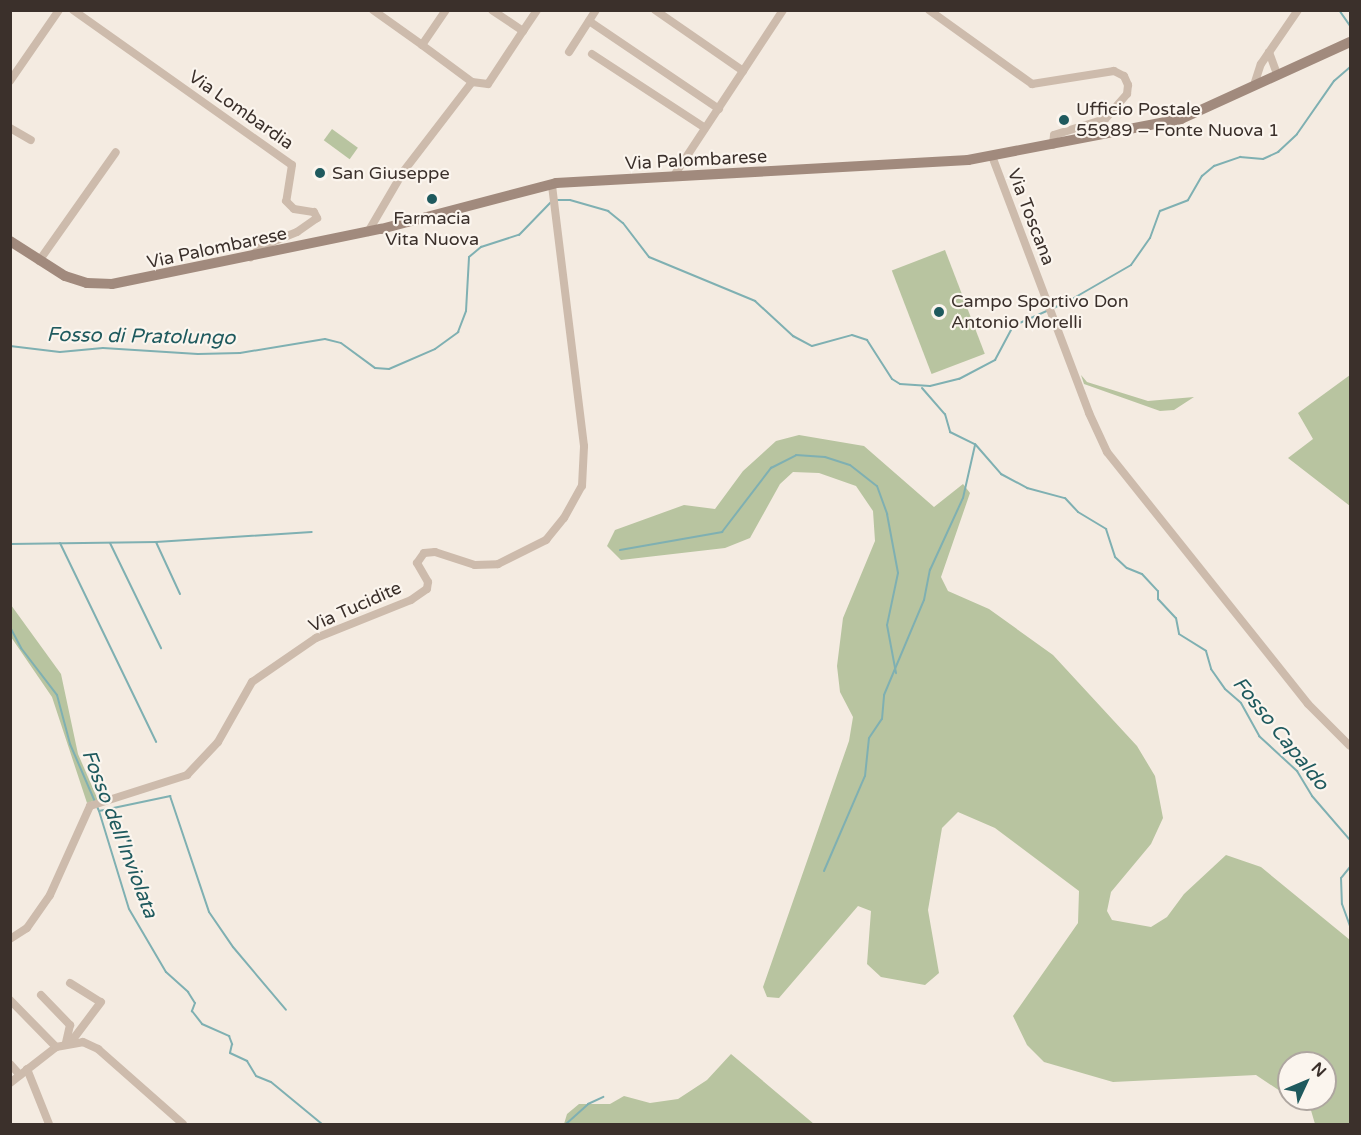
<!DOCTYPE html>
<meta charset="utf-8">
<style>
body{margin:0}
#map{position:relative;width:1361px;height:1135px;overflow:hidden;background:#f4ebe1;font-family:"Varela Round",sans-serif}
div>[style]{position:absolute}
.green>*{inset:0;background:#b8c4a0;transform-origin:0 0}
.stream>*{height:2px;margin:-1px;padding:0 1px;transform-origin:1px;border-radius:1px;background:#7fb0b2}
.street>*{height:8px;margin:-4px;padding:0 4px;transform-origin:4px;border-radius:4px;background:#cdbbac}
.secondary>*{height:10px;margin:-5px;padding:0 5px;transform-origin:5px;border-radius:5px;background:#a18a7d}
.dots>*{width:16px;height:16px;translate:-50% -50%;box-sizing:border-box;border:3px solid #fbf5ee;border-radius:50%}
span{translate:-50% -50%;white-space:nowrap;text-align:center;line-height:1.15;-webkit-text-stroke:4.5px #fbf5ee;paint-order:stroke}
.street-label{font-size:18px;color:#3b302b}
.poi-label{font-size:18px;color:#3b302b}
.left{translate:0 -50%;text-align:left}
.water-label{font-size:20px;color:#1f5a5e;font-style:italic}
.frame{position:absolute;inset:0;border:12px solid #3b302b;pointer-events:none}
.north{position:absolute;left:1277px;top:1051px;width:60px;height:60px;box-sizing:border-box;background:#fbf5ee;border:2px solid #aea6a0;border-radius:50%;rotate:46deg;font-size:16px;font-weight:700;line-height:24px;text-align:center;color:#3b302b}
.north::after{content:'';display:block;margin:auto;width:21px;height:27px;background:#1f5a5e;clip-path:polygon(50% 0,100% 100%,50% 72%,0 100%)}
</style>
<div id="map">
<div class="green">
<div style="left:332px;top:129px;width:32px;height:14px;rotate:36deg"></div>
<div style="left:945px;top:250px;width:111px;height:57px;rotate:69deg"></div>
<div style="clip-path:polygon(1081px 375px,1087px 382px,1148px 401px,1194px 397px,1174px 410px,1160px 411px,1084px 384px)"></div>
<div style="clip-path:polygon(1350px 375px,1350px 506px,1288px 458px,1313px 439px,1298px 413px)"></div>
<div style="clip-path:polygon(799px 435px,864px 446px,934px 507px,963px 484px,970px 493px,941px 577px,948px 591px,989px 609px,1053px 655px,1137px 746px,1155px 776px,1163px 818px,1151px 844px,1111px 892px,1107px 911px,1112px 920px,1151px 927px,1167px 917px,1184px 894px,1226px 855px,1261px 867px,1350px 940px,1350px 1124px,1315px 1124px,1310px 1107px,1293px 1099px,1325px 1099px,1325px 1063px,1289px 1063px,1289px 1097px,1256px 1075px,1113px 1082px,1044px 1062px,1027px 1045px,1013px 1016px,1078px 923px,1079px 891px,995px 828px,958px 812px,942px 828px,928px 910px,939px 973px,925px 985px,881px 977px,867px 964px,871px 911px,858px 906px,779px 998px,767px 997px,763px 987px,849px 741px,853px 717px,840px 692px,837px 666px,843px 618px,875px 541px,873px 511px,856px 486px,819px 473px,793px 472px,780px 484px,750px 538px,725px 548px,621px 560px,607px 546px,615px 530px,684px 505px,715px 509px,743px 471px,776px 441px)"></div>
<div style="clip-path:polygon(11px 605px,61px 674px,78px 754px,98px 800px,87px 803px,52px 697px,11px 637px)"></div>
<div style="clip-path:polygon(731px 1054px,814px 1124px,564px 1124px,567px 1114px,579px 1104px,610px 1104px,624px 1096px,650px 1103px,678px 1099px,707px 1080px)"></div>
</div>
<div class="stream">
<div style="left:1339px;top:10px;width:19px;rotate:55deg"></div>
<div style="left:557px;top:200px;width:13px"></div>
<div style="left:570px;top:200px;width:40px;rotate:16deg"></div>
<div style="left:608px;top:211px;width:19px;rotate:39deg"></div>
<div style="left:623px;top:223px;width:43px;rotate:52.6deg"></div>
<div style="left:649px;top:257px;width:115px;rotate:22.5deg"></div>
<div style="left:755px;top:301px;width:52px;rotate:42.6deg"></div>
<div style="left:793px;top:336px;width:21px;rotate:28deg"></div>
<div style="left:812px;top:346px;width:41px;rotate:-15.4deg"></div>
<div style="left:852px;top:335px;width:16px;rotate:18deg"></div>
<div style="left:867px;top:340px;width:46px;rotate:57.3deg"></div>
<div style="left:892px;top:379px;width:9px;rotate:32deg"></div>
<div style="left:900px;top:384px;width:30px;rotate:4deg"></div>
<div style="left:930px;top:386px;width:30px;rotate:-14deg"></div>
<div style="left:959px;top:379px;width:41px;rotate:-27.8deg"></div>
<div style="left:995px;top:360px;width:38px;rotate:-62deg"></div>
<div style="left:1013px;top:326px;width:59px;rotate:-24deg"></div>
<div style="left:1067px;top:302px;width:74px;rotate:-30deg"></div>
<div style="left:1131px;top:265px;width:33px;rotate:-55deg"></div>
<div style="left:1150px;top:238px;width:29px;rotate:-70deg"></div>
<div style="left:1160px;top:211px;width:30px;rotate:-21deg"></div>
<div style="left:1188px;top:200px;width:28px;rotate:-60deg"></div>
<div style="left:1202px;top:176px;width:16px;rotate:-40deg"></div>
<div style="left:1214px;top:166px;width:28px;rotate:-19deg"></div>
<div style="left:1240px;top:157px;width:23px;rotate:5deg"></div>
<div style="left:1263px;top:159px;width:17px;rotate:-25deg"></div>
<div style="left:1278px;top:152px;width:26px;rotate:-43deg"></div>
<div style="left:1297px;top:134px;width:65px;rotate:-55.1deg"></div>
<div style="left:1334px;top:81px;width:21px;rotate:-41deg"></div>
<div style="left:10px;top:346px;width:50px;rotate:6.8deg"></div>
<div style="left:60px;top:352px;width:43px;rotate:-5.3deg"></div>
<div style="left:103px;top:348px;width:95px;rotate:3.6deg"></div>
<div style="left:198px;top:354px;width:42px;rotate:-1.4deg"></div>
<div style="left:240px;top:353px;width:86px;rotate:-9.4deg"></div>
<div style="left:325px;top:339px;width:16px;rotate:14deg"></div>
<div style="left:341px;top:343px;width:42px;rotate:36.3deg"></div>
<div style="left:375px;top:368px;width:14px;rotate:4deg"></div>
<div style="left:389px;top:369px;width:50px;rotate:-23.5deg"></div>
<div style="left:435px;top:349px;width:29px;rotate:-36deg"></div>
<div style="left:458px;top:332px;width:22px;rotate:-69deg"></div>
<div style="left:466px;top:311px;width:54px;rotate:-86.8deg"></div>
<div style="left:469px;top:257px;width:16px;rotate:-40deg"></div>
<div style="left:481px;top:247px;width:40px;rotate:-18deg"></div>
<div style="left:519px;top:235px;width:46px;rotate:-45.9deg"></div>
<div style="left:922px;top:388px;width:35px;rotate:49deg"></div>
<div style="left:945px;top:414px;width:19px;rotate:74deg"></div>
<div style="left:950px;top:432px;width:28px;rotate:26deg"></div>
<div style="left:975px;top:444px;width:40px;rotate:49deg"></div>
<div style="left:1001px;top:474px;width:30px;rotate:28deg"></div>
<div style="left:1027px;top:488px;width:39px;rotate:15deg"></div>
<div style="left:1065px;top:498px;width:19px;rotate:47deg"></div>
<div style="left:1078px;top:512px;width:33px;rotate:31deg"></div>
<div style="left:1106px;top:529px;width:29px;rotate:72deg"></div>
<div style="left:1115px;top:557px;width:16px;rotate:43deg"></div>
<div style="left:1127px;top:568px;width:16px;rotate:22deg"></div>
<div style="left:1142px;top:574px;width:23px;rotate:47deg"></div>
<div style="left:1158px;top:591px;width:8px;rotate:90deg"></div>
<div style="left:1158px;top:599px;width:26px;rotate:47deg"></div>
<div style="left:1176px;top:618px;width:16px;rotate:79deg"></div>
<div style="left:1179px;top:634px;width:32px;rotate:32deg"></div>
<div style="left:1206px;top:651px;width:19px;rotate:74deg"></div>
<div style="left:1211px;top:669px;width:24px;rotate:55deg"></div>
<div style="left:1225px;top:689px;width:21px;rotate:41deg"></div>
<div style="left:1241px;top:703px;width:38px;rotate:61deg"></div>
<div style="left:1259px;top:736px;width:52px;rotate:42.6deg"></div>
<div style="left:1297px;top:771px;width:29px;rotate:59deg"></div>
<div style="left:1312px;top:796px;width:58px;rotate:49.2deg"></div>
<div style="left:60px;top:543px;width:221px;rotate:64.2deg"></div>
<div style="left:110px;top:543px;width:117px;rotate:64.1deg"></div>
<div style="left:10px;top:544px;width:147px;rotate:-0.8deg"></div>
<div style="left:620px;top:550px;width:104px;rotate:-10deg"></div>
<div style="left:722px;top:532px;width:81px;rotate:-52.6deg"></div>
<div style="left:771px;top:468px;width:28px;rotate:-27deg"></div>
<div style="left:796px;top:455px;width:29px;rotate:4deg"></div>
<div style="left:825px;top:457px;width:26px;rotate:18deg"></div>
<div style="left:850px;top:465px;width:34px;rotate:38deg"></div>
<div style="left:877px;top:486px;width:30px;rotate:70deg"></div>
<div style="left:887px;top:514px;width:60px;rotate:79.4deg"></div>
<div style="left:898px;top:573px;width:53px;rotate:101.9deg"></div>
<div style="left:887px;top:625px;width:49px;rotate:79.4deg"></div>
<div style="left:180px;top:594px;width:57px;rotate:-114.8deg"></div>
<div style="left:156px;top:542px;width:156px;rotate:-3.7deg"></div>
<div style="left:10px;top:614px;width:8px;rotate:90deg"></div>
<div style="left:10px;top:627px;width:24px;rotate:62deg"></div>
<div style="left:21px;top:648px;width:59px;rotate:52.5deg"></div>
<div style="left:57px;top:695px;width:51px;rotate:75.1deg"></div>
<div style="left:70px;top:744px;width:73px;rotate:66.6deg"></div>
<div style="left:99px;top:811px;width:102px;rotate:73deg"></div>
<div style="left:129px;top:909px;width:73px;rotate:59.6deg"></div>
<div style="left:166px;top:972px;width:30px;rotate:42deg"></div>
<div style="left:188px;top:992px;width:13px;rotate:58deg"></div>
<div style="left:195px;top:1003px;width:9px;rotate:111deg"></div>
<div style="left:192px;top:1011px;width:16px;rotate:52deg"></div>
<div style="left:202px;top:1024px;width:30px;rotate:24deg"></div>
<div style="left:229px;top:1036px;width:9px;rotate:69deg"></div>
<div style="left:232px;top:1044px;width:9px;rotate:103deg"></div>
<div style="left:230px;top:1053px;width:19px;rotate:25deg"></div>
<div style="left:247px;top:1061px;width:17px;rotate:59deg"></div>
<div style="left:256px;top:1076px;width:16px;rotate:22deg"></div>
<div style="left:271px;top:1082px;width:66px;rotate:39.5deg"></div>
<div style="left:99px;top:811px;width:73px;rotate:-11.9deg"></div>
<div style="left:170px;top:796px;width:122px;rotate:71.4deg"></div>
<div style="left:209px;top:912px;width:42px;rotate:55.6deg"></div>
<div style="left:233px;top:947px;width:82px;rotate:49.9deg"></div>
<div style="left:1350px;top:867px;width:14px;rotate:129deg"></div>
<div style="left:1341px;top:878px;width:26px;rotate:88deg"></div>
<div style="left:1342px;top:904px;width:23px;rotate:70deg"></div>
<div style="left:824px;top:871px;width:103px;rotate:-66.7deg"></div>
<div style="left:865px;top:776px;width:38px;rotate:-84deg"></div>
<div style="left:869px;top:738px;width:23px;rotate:-56deg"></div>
<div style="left:882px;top:719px;width:24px;rotate:-85deg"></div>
<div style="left:884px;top:695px;width:103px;rotate:-67.2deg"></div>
<div style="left:924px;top:600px;width:31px;rotate:-79deg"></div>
<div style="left:930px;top:570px;width:79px;rotate:-65.4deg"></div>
<div style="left:963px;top:498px;width:54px;rotate:-77.2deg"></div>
<div style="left:566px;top:1124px;width:30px;rotate:-42deg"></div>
<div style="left:588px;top:1104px;width:17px;rotate:-25deg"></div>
</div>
<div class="street">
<div style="left:73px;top:10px;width:268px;rotate:35.3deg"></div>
<div style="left:292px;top:165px;width:36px;rotate:99deg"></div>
<div style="left:286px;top:201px;width:11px;rotate:45deg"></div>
<div style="left:294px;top:209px;width:20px;rotate:9deg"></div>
<div style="left:314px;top:212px;width:7px;rotate:63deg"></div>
<div style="left:317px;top:218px;width:24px;rotate:145deg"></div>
<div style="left:297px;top:232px;width:38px;rotate:158deg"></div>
<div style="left:262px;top:246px;width:16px;rotate:135deg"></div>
<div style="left:373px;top:10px;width:60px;rotate:35.5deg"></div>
<div style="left:655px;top:10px;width:107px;rotate:34.7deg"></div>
<div style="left:743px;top:71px;width:127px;rotate:123.4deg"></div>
<div style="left:929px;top:10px;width:127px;rotate:35.7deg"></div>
<div style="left:1032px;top:84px;width:83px;rotate:-9deg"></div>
<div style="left:1114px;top:71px;width:11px;rotate:27deg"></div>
<div style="left:1124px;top:76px;width:10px;rotate:66deg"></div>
<div style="left:1128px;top:85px;width:9px;rotate:96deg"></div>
<div style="left:1127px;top:94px;width:33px;rotate:131deg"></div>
<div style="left:1105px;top:119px;width:53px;rotate:162.6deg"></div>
<div style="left:1054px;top:135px;width:10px;rotate:96deg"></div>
<div style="left:589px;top:21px;width:157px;rotate:34.1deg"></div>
<div style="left:523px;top:31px;width:25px;rotate:-56deg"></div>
<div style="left:569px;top:52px;width:50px;rotate:-57.3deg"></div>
<div style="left:1269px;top:52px;width:23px;rotate:70deg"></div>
<div style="left:592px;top:54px;width:135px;rotate:33.2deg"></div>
<div style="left:743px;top:71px;width:73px;rotate:-56.7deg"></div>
<div style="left:10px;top:81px;width:86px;rotate:-55.4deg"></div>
<div style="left:472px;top:82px;width:16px;rotate:7deg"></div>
<div style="left:488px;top:84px;width:64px;rotate:-56.6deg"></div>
<div style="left:523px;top:31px;width:37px;rotate:-146deg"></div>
<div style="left:1254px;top:85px;width:22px;rotate:-72deg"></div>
<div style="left:1261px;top:64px;width:65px;rotate:-55.6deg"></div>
<div style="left:10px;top:128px;width:24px;rotate:30deg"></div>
<div style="left:992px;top:156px;width:275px;rotate:69.3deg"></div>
<div style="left:1089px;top:413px;width:43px;rotate:65.2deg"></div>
<div style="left:1107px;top:452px;width:322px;rotate:51.4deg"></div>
<div style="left:1308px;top:704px;width:59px;rotate:45deg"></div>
<div style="left:368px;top:232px;width:69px;rotate:-59.7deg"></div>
<div style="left:403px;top:172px;width:113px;rotate:-52.5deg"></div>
<div style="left:472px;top:82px;width:62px;rotate:-143.5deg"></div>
<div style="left:422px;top:45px;width:42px;rotate:-55.6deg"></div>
<div style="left:39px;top:261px;width:133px;rotate:-54.8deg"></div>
<div style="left:10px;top:939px;width:20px;rotate:-33deg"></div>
<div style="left:27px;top:928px;width:40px;rotate:-55.1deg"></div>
<div style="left:50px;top:895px;width:98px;rotate:-65.8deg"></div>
<div style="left:90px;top:806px;width:102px;rotate:-17.7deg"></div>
<div style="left:187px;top:775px;width:45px;rotate:-46.8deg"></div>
<div style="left:218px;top:742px;width:69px;rotate:-60.5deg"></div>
<div style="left:252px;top:682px;width:78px;rotate:-34.5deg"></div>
<div style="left:316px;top:638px;width:102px;rotate:-21.8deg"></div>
<div style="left:411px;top:600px;width:19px;rotate:-35deg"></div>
<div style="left:427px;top:589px;width:7px;rotate:-82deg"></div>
<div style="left:428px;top:582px;width:22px;rotate:-120deg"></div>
<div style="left:417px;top:563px;width:12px;rotate:-55deg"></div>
<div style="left:424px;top:553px;width:11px;rotate:-5deg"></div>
<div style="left:435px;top:552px;width:42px;rotate:18deg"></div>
<div style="left:475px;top:565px;width:23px;rotate:-2deg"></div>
<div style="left:498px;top:564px;width:54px;rotate:-26.6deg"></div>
<div style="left:546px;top:540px;width:28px;rotate:-51deg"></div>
<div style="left:564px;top:518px;width:37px;rotate:-61deg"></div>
<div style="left:582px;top:486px;width:40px;rotate:-87.1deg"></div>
<div style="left:584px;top:446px;width:264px;rotate:-97deg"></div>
<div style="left:70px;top:983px;width:36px;rotate:32deg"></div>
<div style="left:101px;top:1002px;width:50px;rotate:126.9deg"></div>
<div style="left:41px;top:995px;width:42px;rotate:46deg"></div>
<div style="left:70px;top:1025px;width:18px;rotate:103deg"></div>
<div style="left:10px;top:1000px;width:66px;rotate:45.6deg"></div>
<div style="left:10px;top:1064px;width:15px;rotate:48deg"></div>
<div style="left:27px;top:1069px;width:59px;rotate:68.2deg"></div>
<div style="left:10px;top:1083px;width:58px;rotate:-38deg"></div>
<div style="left:56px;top:1047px;width:27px;rotate:-10deg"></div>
<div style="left:83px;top:1042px;width:17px;rotate:25deg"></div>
<div style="left:98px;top:1049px;width:113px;rotate:41.4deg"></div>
</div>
<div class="secondary">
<div style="left:10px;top:241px;width:65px;rotate:32.5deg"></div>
<div style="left:65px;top:276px;width:23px;rotate:18deg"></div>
<div style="left:87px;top:283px;width:25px;rotate:2deg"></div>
<div style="left:112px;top:284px;width:275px;rotate:-11.6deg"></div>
<div style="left:381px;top:229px;width:181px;rotate:-14.7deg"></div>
<div style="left:556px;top:183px;width:413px;rotate:-3.2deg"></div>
<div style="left:968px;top:160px;width:217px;rotate:-10.9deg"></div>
<div style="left:1181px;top:119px;width:186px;rotate:-24.5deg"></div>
</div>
<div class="dots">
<div style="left:1064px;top:120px;background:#1f5a5e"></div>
<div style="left:320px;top:173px;background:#1f5a5e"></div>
<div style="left:432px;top:199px;background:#1f5a5e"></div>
<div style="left:939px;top:312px;background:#1f5a5e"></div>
</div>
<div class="street-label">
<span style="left:241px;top:110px;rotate:35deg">Via Lombardia</span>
<span style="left:696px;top:160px;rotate:-3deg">Via Palombarese</span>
<span style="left:1031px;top:217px;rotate:69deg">Via Toscana</span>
<span style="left:217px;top:248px;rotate:-12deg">Via Palombarese</span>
<span style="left:355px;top:607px;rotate:-24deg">Via Tucidite</span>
</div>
<div class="poi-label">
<span class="left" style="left:1076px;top:120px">Ufficio Postale<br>55989 – Fonte Nuova 1</span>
<span class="left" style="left:332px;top:173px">San Giuseppe</span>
<span style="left:432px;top:229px">Farmacia<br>Vita Nuova</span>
<span class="left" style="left:951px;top:312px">Campo Sportivo Don<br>Antonio Morelli</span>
</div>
<div class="water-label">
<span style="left:141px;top:337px;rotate:1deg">Fosso di Pratolungo</span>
<span style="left:1280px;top:734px;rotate:51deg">Fosso Capaldo</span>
<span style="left:119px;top:834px;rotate:69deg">Fosso dell'Inviolata</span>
</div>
<div class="frame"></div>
<div class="north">N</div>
</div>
